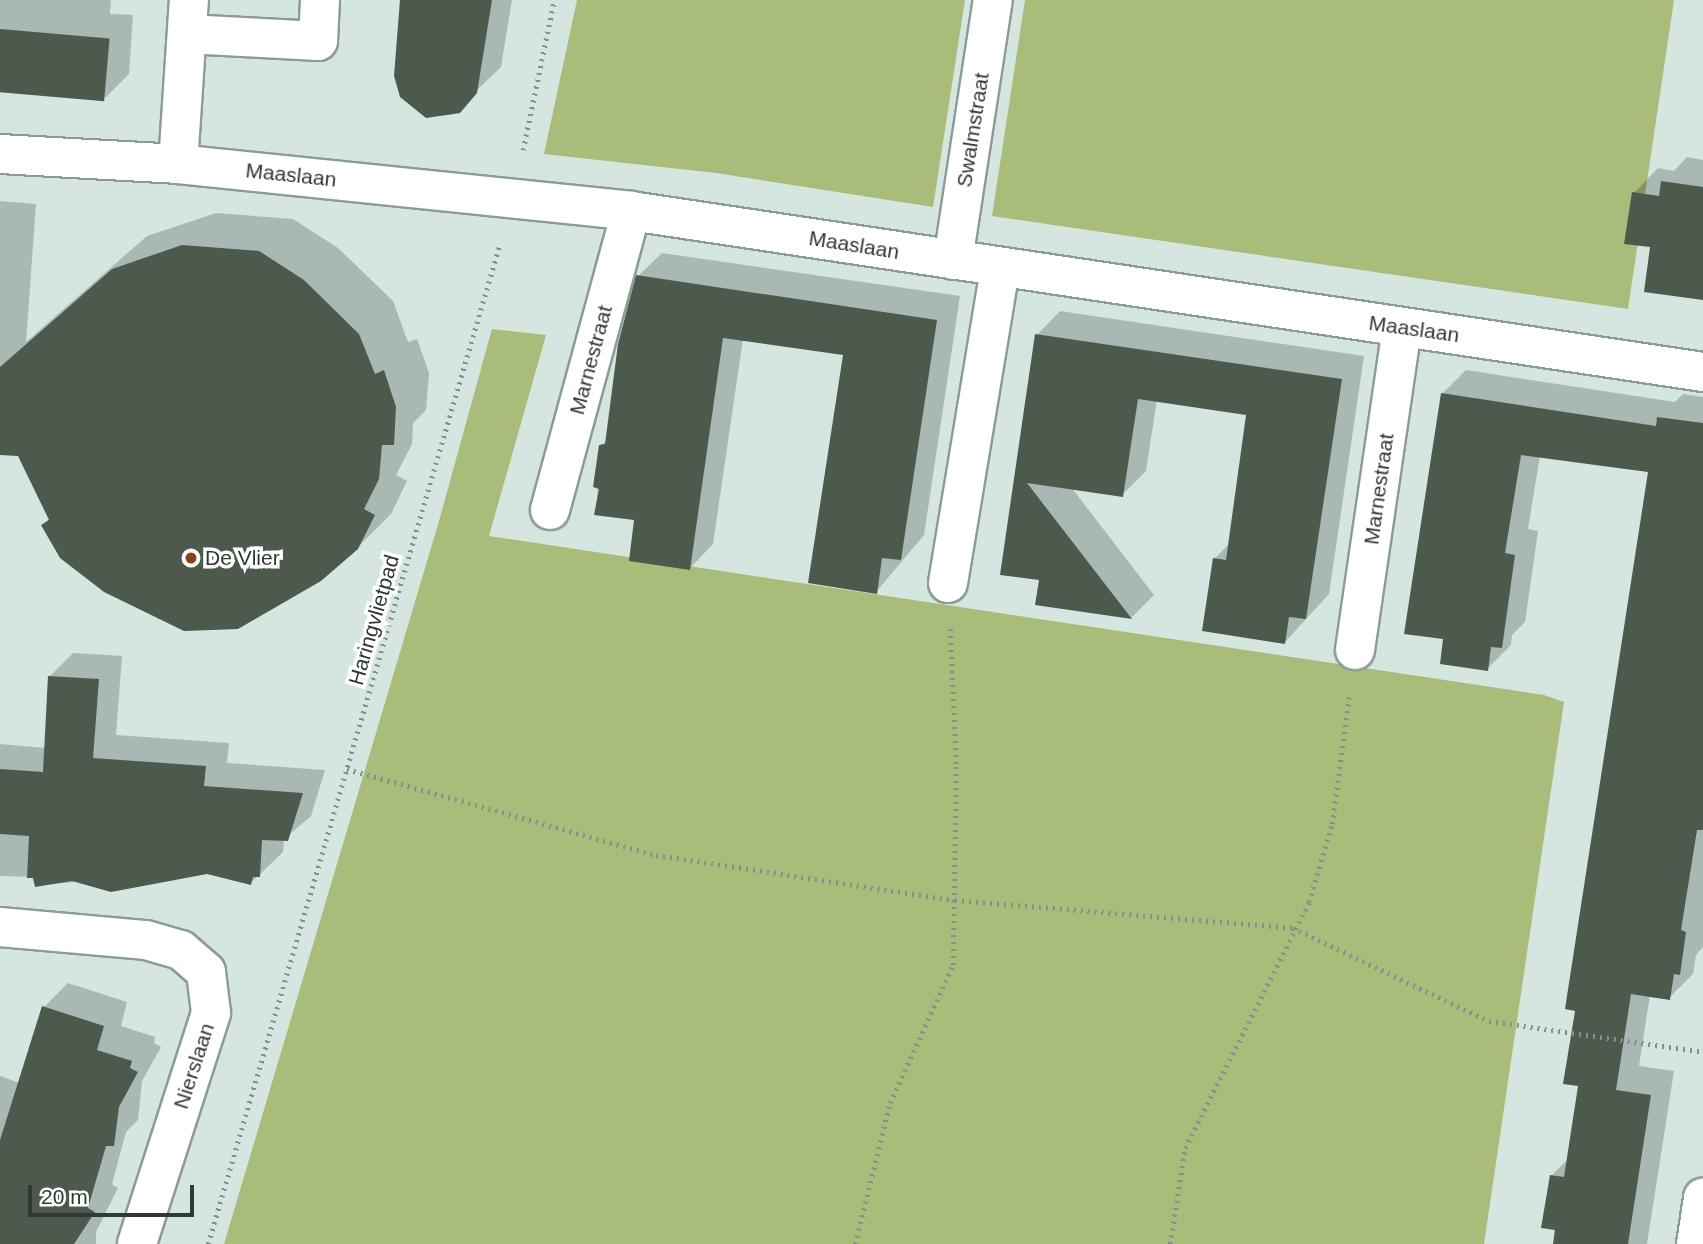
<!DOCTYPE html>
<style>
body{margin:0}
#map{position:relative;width:1703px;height:1244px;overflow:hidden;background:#d4e6df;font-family:Arial,sans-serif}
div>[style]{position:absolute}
.green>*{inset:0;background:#a9bc7a}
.shadow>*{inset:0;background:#0003}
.building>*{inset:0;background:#4e594e;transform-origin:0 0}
.path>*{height:4.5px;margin-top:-2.25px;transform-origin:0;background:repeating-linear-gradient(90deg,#84908c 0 2px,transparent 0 7px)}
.roads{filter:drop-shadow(2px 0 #8b9c95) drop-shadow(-2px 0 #8b9c95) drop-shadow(0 2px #8b9c95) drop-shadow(0 -2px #8b9c95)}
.minor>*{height:38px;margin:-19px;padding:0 19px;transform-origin:19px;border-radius:19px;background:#fff}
.dots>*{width:19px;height:19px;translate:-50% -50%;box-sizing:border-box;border:4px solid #fff;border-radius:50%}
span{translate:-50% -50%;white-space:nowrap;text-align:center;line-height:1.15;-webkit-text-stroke:7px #fff;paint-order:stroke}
.street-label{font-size:21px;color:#303735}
.poi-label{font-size:21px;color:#303735}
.left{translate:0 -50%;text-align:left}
.scale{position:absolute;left:28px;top:1185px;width:166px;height:32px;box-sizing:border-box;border:4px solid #303735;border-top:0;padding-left:9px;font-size:21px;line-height:24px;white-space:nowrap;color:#303735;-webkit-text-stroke:5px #fff;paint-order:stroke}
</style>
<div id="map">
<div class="green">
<div style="clip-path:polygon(577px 0,965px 0,933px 207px,716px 173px,544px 154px)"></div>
<div style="clip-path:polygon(1025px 0,1674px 0,1628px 309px,992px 216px)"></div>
<div style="clip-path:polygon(492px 329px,546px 335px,489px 536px,1544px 695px,1564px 702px,1484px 1244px,224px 1244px,439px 521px)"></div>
</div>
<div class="shadow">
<div style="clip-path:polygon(0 0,111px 0,110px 14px,133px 15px,129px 74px,106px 97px,0 90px)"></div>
<div style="clip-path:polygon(402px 0,512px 0,501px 67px,451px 115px,427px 116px)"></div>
<div style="clip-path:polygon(1687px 157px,1703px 160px,1703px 299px,1652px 246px,1634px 193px,1658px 168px,1674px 171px)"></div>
<div style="clip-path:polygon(0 201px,36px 204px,26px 342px,147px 236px,216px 213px,293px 219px,338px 248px,393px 301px,408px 342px,417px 339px,429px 373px,426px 410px,413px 423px,412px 444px,396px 475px,407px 481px,391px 514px,357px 548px,43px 525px,50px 518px,19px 449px,0 448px)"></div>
<div style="clip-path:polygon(662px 253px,960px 296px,924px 535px,876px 592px,845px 354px,743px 339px,713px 544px,690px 568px,636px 519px,596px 513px,601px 446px,607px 440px,638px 276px)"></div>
<div style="clip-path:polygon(1060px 311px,1364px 356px,1329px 594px,1285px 642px,1215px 558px,1230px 543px,1248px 413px,1157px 399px,1146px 471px,1122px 495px,1071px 487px,1154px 595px,1131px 618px,1037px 604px,1041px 578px,1002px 573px,1037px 335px)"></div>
<div style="clip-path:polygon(1466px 370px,1675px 402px,1683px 394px,1703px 397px,1703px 947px,1696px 955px,1693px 974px,1669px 998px,1650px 995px,1639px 1066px,1674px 1071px,1647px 1244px,1555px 1244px,1551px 1176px,1568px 1159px,1580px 1085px,1650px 470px,1540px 456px,1528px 529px,1538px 531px,1525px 622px,1512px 635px,1511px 645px,1487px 669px,1445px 638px,1442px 394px)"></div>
<div style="clip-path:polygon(73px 653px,122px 656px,116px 735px,229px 743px,227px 763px,325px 770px,311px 816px,284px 839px,283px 852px,259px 875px,250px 883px,207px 872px,36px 885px,35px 877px,0 876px,0 744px,46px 748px,49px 677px)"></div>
<div style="clip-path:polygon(68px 983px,127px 1002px,121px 1026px,155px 1037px,154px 1043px,161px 1047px,142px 1081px,138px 1120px,126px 1132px,112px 1184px,118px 1188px,96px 1232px,96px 1244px,0 1244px,0 1076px,20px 1083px,44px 1007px)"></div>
</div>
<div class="building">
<div style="clip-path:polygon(400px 0,492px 0,477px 93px,460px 113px,426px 118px,400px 97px,394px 76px)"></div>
<div style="left:0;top:29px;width:110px;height:63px;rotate:5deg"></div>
<div style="clip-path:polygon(1661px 181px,1703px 187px,1703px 300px,1644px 292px,1650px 247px,1624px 244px,1632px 192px,1659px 196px)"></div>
<div style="clip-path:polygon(182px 245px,259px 251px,304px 280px,359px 334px,375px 374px,384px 370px,396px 407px,394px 445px,382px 445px,379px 479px,364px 509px,375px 515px,358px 549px,321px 581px,238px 629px,184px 631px,104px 592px,60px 558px,41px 525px,49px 520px,18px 456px,0 455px,0 367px,112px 269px)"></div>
<div style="clip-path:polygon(636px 275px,937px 320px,901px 560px,882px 558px,877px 594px,808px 583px,843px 355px,723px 338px,690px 570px,629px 561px,634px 520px,594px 515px,599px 489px,593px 487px,599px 445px,605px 444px,618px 344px)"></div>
<div style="clip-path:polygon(1035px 334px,1342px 379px,1306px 619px,1289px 617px,1285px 644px,1202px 631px,1213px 558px,1226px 560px,1246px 415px,1138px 399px,1123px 497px,1027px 483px,1132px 619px,1035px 605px,1039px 580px,1000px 575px)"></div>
<div style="clip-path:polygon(1441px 393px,1656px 426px,1657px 417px,1703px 423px,1703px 830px,1697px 830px,1681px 930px,1686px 932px,1680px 975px,1674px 974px,1670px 1000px,1631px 994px,1616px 1090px,1651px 1095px,1628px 1244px,1553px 1244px,1555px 1230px,1541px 1228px,1550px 1175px,1564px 1177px,1578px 1086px,1563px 1084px,1575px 1011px,1565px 1009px,1648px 472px,1521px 455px,1505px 553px,1515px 555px,1502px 648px,1491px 647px,1488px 671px,1440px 664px,1443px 639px,1404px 634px)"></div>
<div style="clip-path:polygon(48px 676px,99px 679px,93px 758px,206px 766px,204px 786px,303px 793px,288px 841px,262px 840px,260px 877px,253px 877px,251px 885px,207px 874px,111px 892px,72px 881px,35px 887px,33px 878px,27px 878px,29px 836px,0 834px,0 769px,43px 772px)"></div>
<div style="clip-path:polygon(42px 1006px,104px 1026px,97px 1050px,132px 1061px,130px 1068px,138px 1072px,119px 1107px,114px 1146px,106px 1146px,88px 1208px,95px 1212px,74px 1244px,0 1244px,0 1140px)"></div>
</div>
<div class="path">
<div style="left:523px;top:150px;width:153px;rotate:-78.3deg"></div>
<div style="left:347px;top:769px;width:321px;rotate:15.6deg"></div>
<div style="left:656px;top:855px;width:302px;rotate:8.6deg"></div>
<div style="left:955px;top:900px;width:339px;rotate:4.7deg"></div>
<div style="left:1293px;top:928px;width:217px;rotate:25.4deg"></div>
<div style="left:1489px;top:1021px;width:216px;rotate:8.2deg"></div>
<div style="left:208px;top:1244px;width:1039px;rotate:-73.73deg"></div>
<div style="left:855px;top:1244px;width:145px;rotate:-76.1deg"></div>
<div style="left:890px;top:1103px;width:152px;rotate:-65.5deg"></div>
<div style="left:953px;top:965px;width:201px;rotate:-89.1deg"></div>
<div style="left:956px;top:764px;width:135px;rotate:-92.5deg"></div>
<div style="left:1170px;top:1244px;width:97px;rotate:-81.1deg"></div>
<div style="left:1185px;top:1148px;width:275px;rotate:-63.2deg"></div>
<div style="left:1309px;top:902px;width:81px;rotate:-73.6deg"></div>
<div style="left:1332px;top:824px;width:129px;rotate:-82.4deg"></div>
</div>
<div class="roads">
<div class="minor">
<div style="left:187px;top:34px;width:131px;rotate:3.1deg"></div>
<div style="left:318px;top:41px;width:41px;rotate:-87.2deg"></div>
<div style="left:0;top:154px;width:178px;rotate:3.2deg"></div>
<div style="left:178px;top:164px;width:455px;rotate:5.9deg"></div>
<div style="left:631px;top:211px;width:1084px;rotate:8.54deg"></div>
<div style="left:178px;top:164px;width:164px;rotate:-86.2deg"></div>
<div style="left:953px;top:260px;width:263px;rotate:-81.3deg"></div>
<div style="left:550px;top:510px;width:310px;rotate:-74.8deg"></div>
<div style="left:948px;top:583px;width:319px;rotate:-80.6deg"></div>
<div style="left:1355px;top:650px;width:325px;rotate:-81.7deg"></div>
<div style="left:0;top:927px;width:147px;rotate:5.1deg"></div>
<div style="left:146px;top:940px;width:36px;rotate:16deg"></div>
<div style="left:181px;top:950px;width:33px;rotate:41deg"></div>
<div style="left:206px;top:972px;width:41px;rotate:83deg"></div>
<div style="left:211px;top:1013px;width:243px;rotate:107.8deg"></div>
<div style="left:1696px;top:1244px;width:47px;rotate:-81.3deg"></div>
</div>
</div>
<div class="dots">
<div style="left:191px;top:558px;background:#884419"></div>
</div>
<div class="street-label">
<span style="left:973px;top:130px;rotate:-81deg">Swalmstraat</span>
<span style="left:291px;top:175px;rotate:6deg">Maaslaan</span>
<span style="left:854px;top:245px;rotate:9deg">Maaslaan</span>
<span style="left:1414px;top:329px;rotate:8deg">Maaslaan</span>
<span style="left:591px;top:360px;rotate:-75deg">Marnestraat</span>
<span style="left:1379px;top:489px;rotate:-82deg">Marnestraat</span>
<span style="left:374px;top:620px;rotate:-74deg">Haringvlietpad</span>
<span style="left:194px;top:1066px;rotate:-72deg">Nierslaan</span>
</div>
<div class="poi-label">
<span class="left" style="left:205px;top:558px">De Vlier</span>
</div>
<div class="scale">20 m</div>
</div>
